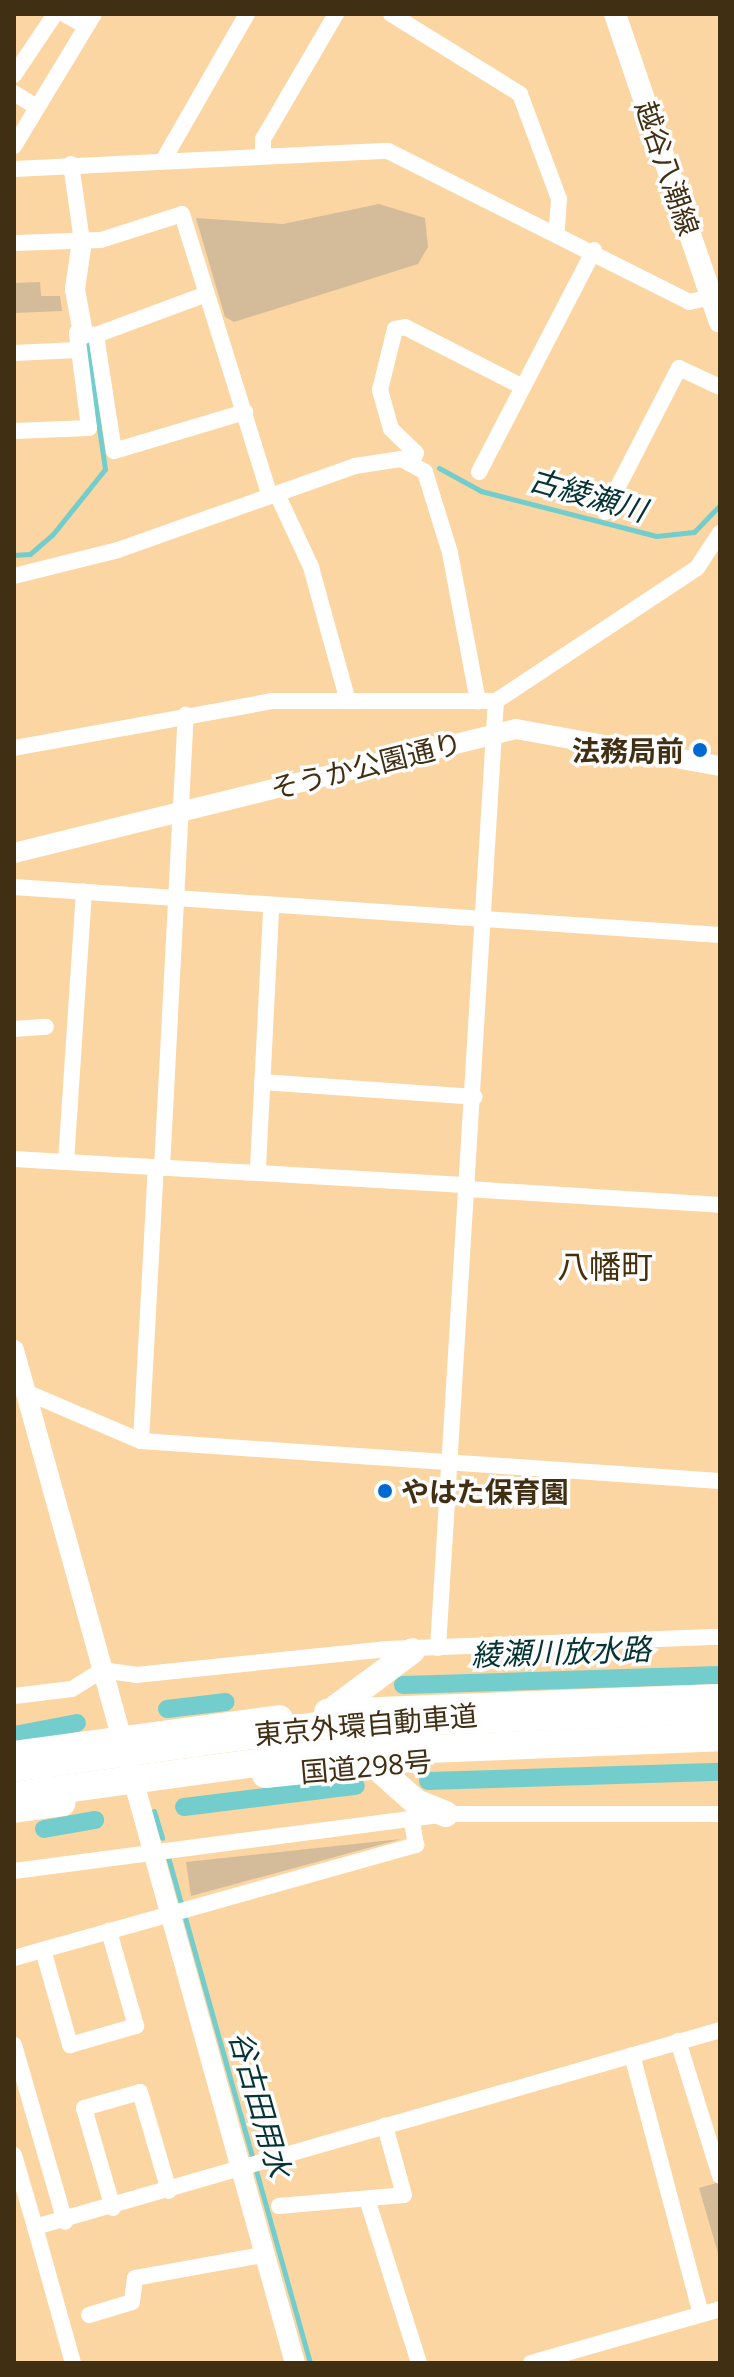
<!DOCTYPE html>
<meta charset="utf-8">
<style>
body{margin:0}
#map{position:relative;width:734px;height:2377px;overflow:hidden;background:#fbd6a3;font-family:"Open Sans","Noto Sans JP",sans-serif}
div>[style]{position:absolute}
.green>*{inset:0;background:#d4bb99}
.stream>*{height:5px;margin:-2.5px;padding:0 2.5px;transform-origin:2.5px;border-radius:2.5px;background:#73cdcd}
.canal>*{height:18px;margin:-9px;padding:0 9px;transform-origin:9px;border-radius:9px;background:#73cdcd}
.minor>*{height:16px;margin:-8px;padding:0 8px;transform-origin:8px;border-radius:8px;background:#fff}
.tertiary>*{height:20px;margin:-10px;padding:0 10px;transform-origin:10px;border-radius:10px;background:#fff}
.secondary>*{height:22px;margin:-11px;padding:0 11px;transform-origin:11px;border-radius:11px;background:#fff}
.trunk>*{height:26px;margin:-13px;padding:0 13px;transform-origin:13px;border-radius:13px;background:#fff}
.motorway>*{height:28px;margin:-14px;padding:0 14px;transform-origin:14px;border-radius:14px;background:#fff}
.dots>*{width:22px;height:22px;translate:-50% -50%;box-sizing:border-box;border:4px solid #fdfdfd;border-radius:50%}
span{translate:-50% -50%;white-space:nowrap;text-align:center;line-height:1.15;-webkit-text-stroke:7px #fdfdfd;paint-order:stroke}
.street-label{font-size:28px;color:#412f14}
.poi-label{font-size:28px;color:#412f14;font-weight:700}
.right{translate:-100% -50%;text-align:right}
.left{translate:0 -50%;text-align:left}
.water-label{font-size:30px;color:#053333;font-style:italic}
.quarter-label{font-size:32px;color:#45300d}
.frame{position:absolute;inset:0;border:16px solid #412f14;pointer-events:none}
</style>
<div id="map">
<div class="green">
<div style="clip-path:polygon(379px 204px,425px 218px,428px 247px,418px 264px,234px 322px,225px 317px,196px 218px,283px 224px)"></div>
<div style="clip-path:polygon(40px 282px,41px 296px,60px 296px,62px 311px,14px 313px,14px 283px)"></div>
<div style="clip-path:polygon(401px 1839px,191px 1896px,186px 1862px)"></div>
<div style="clip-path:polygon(720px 2182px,720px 2260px,699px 2188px)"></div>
</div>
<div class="stream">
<div style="left:439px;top:468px;width:48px;rotate:28.7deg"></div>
<div style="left:481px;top:491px;width:181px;rotate:14.4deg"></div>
<div style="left:656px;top:536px;width:38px;rotate:-6deg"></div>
<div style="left:694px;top:532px;width:37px;rotate:-46deg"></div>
<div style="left:14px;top:555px;width:16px;rotate:-4deg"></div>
<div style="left:30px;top:554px;width:30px;rotate:-41deg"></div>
<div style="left:53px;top:534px;width:83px;rotate:-51.3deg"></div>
<div style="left:105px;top:469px;width:131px;rotate:-98.3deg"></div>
<div style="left:154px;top:1811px;width:28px;rotate:73deg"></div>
<div style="left:168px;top:1857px;width:526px;rotate:74.32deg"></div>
</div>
<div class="canal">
<div style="left:403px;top:1685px;width:317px;rotate:-1.8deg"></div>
<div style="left:167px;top:1709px;width:59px;rotate:-6.8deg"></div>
<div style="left:14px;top:1735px;width:64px;rotate:-10.8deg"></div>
<div style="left:428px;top:1781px;width:292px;rotate:-1.8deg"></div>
<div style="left:184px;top:1807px;width:173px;rotate:-7deg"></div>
<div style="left:44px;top:1829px;width:52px;rotate:-10deg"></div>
</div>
<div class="minor">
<div style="left:64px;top:14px;width:25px;rotate:29deg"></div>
<div style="left:391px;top:14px;width:152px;rotate:31.8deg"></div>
<div style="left:520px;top:94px;width:112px;rotate:69.6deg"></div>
<div style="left:559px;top:199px;width:32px;rotate:94deg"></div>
<div style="left:14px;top:75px;width:73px;rotate:-56.1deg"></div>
<div style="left:14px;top:93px;width:26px;rotate:32deg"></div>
<div style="left:14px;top:146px;width:154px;rotate:-58.8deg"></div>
<div style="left:263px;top:155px;width:16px;rotate:-90deg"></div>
<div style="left:263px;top:139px;width:145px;rotate:-59.7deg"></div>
<div style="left:164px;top:159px;width:167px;rotate:-60.2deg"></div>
<div style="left:71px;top:164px;width:78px;rotate:81.9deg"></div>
<div style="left:14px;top:169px;width:374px;rotate:-2.8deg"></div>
<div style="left:388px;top:151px;width:337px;rotate:26.6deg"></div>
<div style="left:689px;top:302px;width:24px;rotate:-12deg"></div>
<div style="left:14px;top:243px;width:87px;rotate:-2deg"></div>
<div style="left:101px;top:240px;width:85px;rotate:-17.8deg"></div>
<div style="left:182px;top:214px;width:295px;rotate:72.7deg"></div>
<div style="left:96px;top:335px;width:118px;rotate:-20.3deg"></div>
<div style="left:14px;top:353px;width:63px;rotate:-2.7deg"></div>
<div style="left:14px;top:431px;width:75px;rotate:-2.3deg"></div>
<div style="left:89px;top:428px;width:96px;rotate:-97.2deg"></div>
<div style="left:77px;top:333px;width:19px;rotate:6deg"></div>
<div style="left:96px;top:335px;width:117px;rotate:81.2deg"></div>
<div style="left:114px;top:451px;width:137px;rotate:-16.6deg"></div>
<div style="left:411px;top:464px;width:12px;rotate:-66deg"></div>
<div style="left:416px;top:453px;width:35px;rotate:-136deg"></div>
<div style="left:391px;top:429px;width:41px;rotate:-105.8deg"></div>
<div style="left:380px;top:390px;width:63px;rotate:-76.2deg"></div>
<div style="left:395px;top:329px;width:10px;rotate:-11deg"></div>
<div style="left:405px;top:327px;width:132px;rotate:27deg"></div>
<div style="left:479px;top:472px;width:250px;rotate:-62.6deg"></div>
<div style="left:277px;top:494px;width:81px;rotate:65deg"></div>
<div style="left:311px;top:567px;width:139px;rotate:74.6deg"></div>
<div style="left:605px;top:512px;width:162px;rotate:-62.8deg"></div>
<div style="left:679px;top:368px;width:45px;rotate:24.9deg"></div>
<div style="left:14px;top:576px;width:107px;rotate:-14deg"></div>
<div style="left:118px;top:550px;width:251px;rotate:-19.5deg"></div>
<div style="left:355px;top:466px;width:47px;rotate:-8.7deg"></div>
<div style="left:401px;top:459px;width:27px;rotate:28deg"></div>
<div style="left:425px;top:472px;width:85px;rotate:72.8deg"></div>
<div style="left:450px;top:553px;width:151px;rotate:79.3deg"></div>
<div style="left:14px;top:748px;width:263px;rotate:-10.3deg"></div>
<div style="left:273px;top:701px;width:223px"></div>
<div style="left:496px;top:701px;width:241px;rotate:-33.5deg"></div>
<div style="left:697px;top:568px;width:42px;rotate:-56.7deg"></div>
<div style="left:14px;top:887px;width:708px;rotate:3.89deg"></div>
<div style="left:14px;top:1029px;width:32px;rotate:-4deg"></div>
<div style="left:262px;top:1082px;width:213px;rotate:4deg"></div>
<div style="left:14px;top:1159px;width:455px;rotate:3.3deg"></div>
<div style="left:66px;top:1162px;width:271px;rotate:-86.2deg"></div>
<div style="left:162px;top:1168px;width:454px;rotate:-87deg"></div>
<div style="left:258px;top:1168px;width:259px;rotate:-87.1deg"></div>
<div style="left:468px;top:1189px;width:253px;rotate:3.6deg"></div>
<div style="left:26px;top:1392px;width:125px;rotate:23.1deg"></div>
<div style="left:141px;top:1441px;width:580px;rotate:3.95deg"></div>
<div style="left:141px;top:1441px;width:273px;rotate:-86.9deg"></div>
<div style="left:438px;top:1648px;width:949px;rotate:-86.5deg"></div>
<div style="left:14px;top:1696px;width:58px;rotate:-6.9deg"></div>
<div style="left:72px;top:1689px;width:36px;rotate:-32deg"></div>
<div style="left:102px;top:1670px;width:34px;rotate:8deg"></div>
<div style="left:136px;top:1675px;width:251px;rotate:-5.9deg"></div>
<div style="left:386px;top:1649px;width:334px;rotate:-2.1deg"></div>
<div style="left:14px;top:1871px;width:436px;rotate:-7.5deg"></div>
<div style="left:446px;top:1814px;width:274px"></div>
<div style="left:43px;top:1950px;width:99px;rotate:74.1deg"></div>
<div style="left:70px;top:2045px;width:69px;rotate:-16.1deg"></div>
<div style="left:136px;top:2026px;width:99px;rotate:-105.9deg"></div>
<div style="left:14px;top:1958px;width:418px;rotate:-15.7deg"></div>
<div style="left:416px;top:1845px;width:27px;rotate:-100deg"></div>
<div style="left:678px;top:2041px;width:141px;rotate:72.7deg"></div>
<div style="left:14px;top:2045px;width:184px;rotate:73.9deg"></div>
<div style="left:632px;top:2055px;width:268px;rotate:75.1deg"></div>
<div style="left:14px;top:2155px;width:75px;rotate:73.7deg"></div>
<div style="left:367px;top:2199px;width:172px;rotate:72.4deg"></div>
<div style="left:279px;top:2206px;width:125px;rotate:-5deg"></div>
<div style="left:404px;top:2195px;width:72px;rotate:-105.4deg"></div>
<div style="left:113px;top:2208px;width:104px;rotate:-106.2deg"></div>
<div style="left:84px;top:2108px;width:58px;rotate:-15.9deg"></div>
<div style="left:140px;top:2092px;width:103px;rotate:73.7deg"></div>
<div style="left:89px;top:2315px;width:45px;rotate:-16.8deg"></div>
<div style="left:132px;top:2302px;width:24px;rotate:-83deg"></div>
<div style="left:135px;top:2278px;width:130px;rotate:-10.2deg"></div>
<div style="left:73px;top:2363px;width:141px;rotate:-105.6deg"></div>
<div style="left:35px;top:2227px;width:713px;rotate:-16.04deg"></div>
<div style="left:531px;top:2363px;width:197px;rotate:-15.9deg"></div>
</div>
<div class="tertiary">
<div style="left:82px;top:241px;width:49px;rotate:98.3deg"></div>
<div style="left:75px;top:289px;width:46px;rotate:79.9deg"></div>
<div style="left:14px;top:853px;width:517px;rotate:-13.87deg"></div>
<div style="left:516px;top:729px;width:207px;rotate:10.3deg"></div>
<div style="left:14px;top:1350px;width:1051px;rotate:74.5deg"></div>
</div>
<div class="secondary">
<div style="left:615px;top:14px;width:325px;rotate:71.2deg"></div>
</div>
<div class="trunk">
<div style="left:327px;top:1712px;width:392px;rotate:-2.2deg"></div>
<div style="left:330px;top:1712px;width:102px;rotate:-36.6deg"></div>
<div style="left:14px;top:1754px;width:268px;rotate:-7.7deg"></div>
<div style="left:372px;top:1763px;width:59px;rotate:41.6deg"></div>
<div style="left:416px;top:1802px;width:32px;rotate:22deg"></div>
<div style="left:265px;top:1775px;width:117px;rotate:-5.9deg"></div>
<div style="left:14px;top:1810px;width:49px;rotate:-8.1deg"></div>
</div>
<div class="motorway">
<div style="left:14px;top:1768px;width:314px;rotate:-7.9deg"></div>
<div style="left:325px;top:1725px;width:395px;rotate:-2.2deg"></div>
<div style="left:14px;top:1796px;width:318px;rotate:-7.8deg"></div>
<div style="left:329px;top:1753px;width:391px;rotate:-2.3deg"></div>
</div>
<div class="dots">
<div style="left:700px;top:750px;background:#016ad2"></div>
<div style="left:385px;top:1491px;background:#016ad2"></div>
</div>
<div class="street-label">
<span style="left:668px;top:168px;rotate:71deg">越谷八潮線</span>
<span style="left:366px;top:765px;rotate:-14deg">そうか公園通り</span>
<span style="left:366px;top:1724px;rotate:-5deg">東京外環自動車道</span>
<span style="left:366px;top:1766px;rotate:-5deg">国道298号</span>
</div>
<div class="poi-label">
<span class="right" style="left:684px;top:750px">法務局前</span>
<span class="left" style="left:401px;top:1491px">やはた保育園</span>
</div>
<div class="water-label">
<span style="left:588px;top:495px;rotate:16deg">古綾瀬川</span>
<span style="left:561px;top:1652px;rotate:-2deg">綾瀬川放水路</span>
<span style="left:260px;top:2104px;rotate:74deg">谷古田用水</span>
</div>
<div class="quarter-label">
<span style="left:605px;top:1266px">八幡町</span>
</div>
<div class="frame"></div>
</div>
